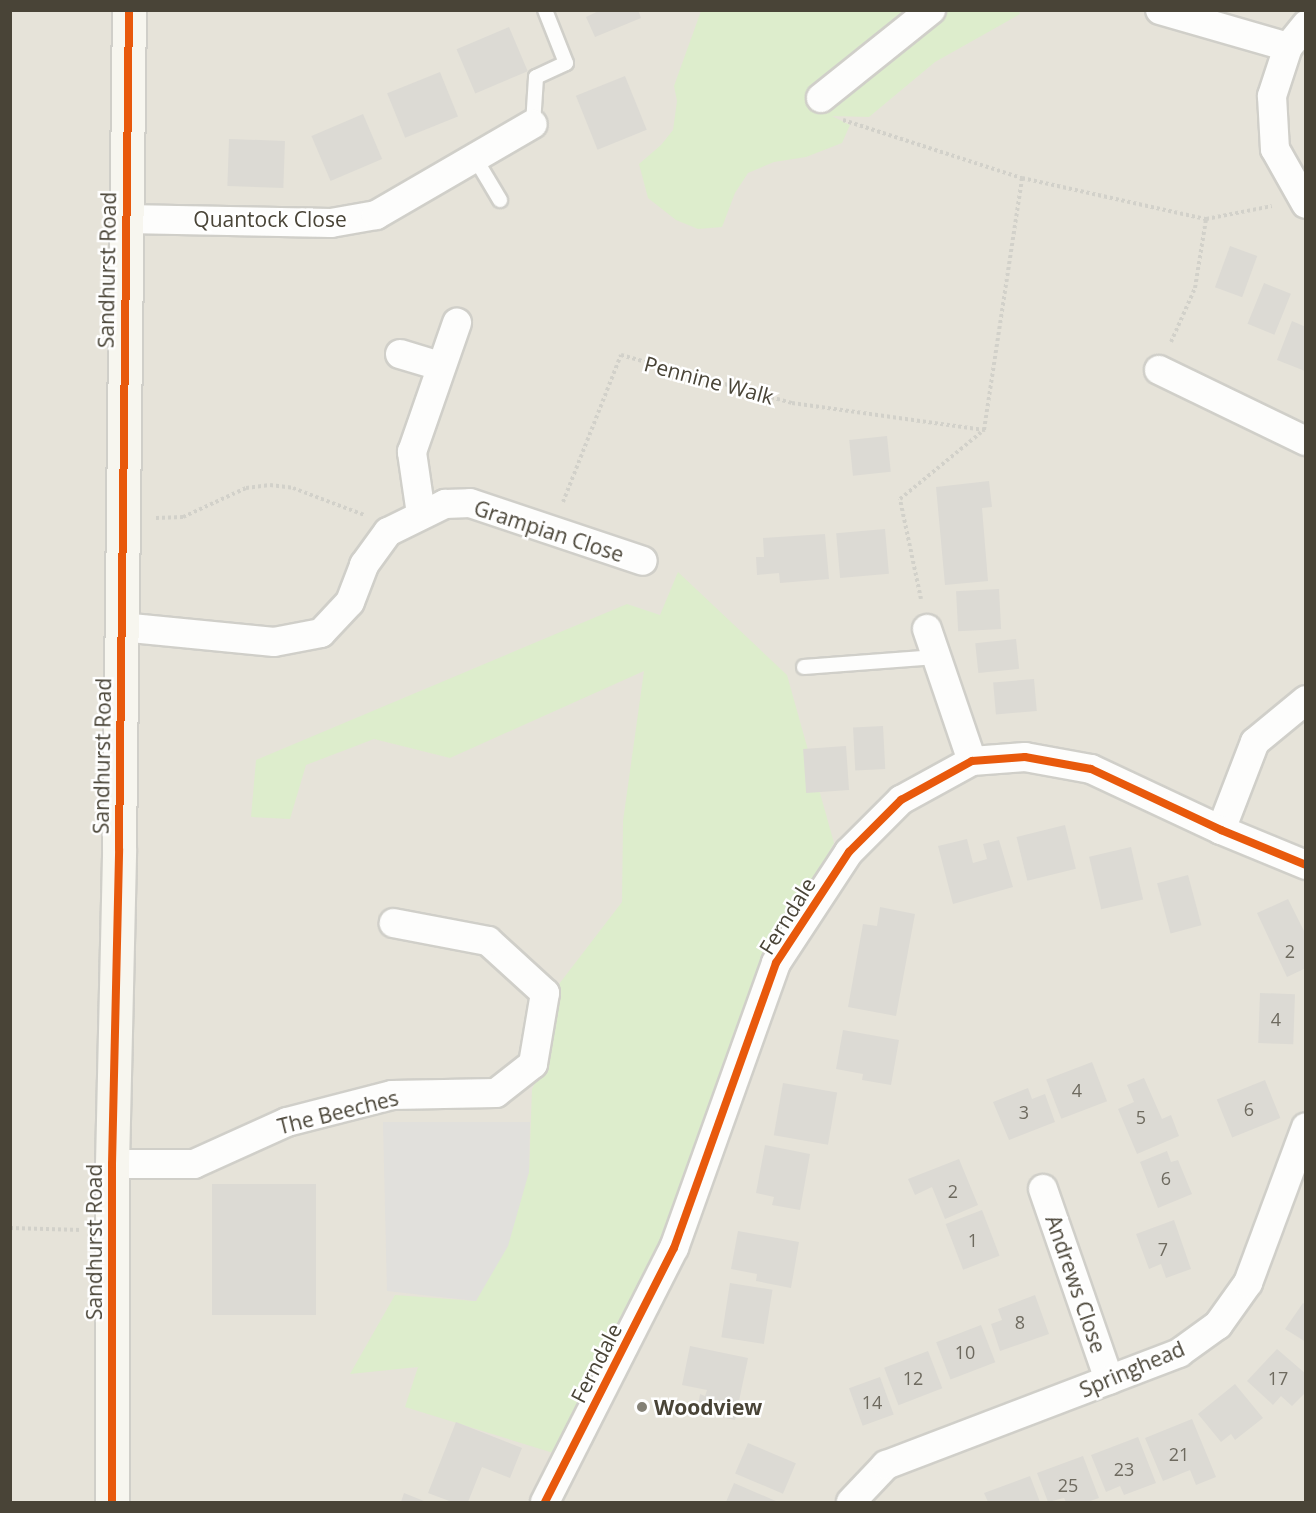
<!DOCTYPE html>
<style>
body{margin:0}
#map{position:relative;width:1316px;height:1513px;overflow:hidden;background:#f2f1ec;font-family:"Open Sans",sans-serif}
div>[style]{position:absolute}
.residential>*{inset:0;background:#e6e3d9;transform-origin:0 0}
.green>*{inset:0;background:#ddedcc}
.parking>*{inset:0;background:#e1e0dc}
.building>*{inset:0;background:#dcdad4;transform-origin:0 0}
.path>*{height:4px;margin-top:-2px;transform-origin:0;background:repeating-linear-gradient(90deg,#d2d1ca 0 3px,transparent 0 6px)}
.roads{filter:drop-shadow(2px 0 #d0cfc9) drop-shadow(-2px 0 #d0cfc9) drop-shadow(0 2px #d0cfc9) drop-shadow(0 -2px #d0cfc9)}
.lane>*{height:14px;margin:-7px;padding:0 7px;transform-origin:7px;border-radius:7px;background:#fdfdfc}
.street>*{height:28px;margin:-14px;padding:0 14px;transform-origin:14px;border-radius:14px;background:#fdfdfc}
.secondary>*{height:33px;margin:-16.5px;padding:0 16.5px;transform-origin:16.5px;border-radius:16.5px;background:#f7f6ef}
.cycleway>*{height:8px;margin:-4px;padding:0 4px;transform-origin:4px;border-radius:4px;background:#e8590c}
.dots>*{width:16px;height:16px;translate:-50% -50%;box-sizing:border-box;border:3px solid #fff;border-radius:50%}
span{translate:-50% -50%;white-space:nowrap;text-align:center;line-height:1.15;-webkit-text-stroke:5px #fff;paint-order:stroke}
.number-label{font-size:18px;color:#6e6a5f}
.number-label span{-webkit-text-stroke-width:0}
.street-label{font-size:21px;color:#494437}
.poi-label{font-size:21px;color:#494437;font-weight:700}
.left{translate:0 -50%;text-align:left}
.frame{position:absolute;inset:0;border:12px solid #494437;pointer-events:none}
</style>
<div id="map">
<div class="residential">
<div style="left:11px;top:11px;width:1294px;height:1491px"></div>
</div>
<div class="green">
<div style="clip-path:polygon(701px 11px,1019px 11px,1020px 14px,935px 62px,869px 117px,832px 116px,850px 125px,842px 143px,806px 157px,774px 162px,748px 173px,735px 193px,722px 227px,698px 229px,676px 220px,648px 198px,639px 164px,661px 145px,673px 130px,677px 101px,674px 86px)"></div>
<div style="clip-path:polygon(678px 572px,787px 675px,834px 843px,762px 970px,664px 1247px,560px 1455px,405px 1407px,418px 1367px,350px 1374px,395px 1295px,476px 1301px,529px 1172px,532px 1089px,545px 1064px,556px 988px,622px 902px,623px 821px,644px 671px,450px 758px,374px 739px,306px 765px,290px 819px,251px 817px,256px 760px,627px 604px,660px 615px)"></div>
</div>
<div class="parking">
<div style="clip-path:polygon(383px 1122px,530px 1122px,529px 1172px,508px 1246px,476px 1301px,387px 1291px)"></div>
</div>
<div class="building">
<div style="clip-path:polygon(601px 10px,638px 10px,641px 18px,595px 37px,586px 17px)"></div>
<div style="left:509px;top:27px;width:48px;height:57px;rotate:67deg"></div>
<div style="left:440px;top:72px;width:48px;height:57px;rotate:68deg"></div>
<div style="left:625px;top:76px;width:58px;height:53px;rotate:68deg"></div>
<div style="left:363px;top:114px;width:49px;height:56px;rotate:67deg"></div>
<div style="left:229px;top:139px;width:56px;height:47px;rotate:2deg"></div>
<div style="left:1230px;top:246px;width:29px;height:44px;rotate:20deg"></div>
<div style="left:1264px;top:283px;width:29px;height:44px;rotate:22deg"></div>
<div style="clip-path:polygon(1292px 321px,1306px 327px,1305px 371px,1277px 360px)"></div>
<div style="left:887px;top:436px;width:36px;height:38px;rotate:84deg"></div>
<div style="clip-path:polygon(989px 481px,992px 507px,982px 508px,988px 581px,945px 585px,936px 487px)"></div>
<div style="left:885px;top:529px;width:45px;height:49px;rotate:85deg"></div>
<div style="clip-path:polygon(825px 534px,829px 579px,780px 583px,779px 573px,757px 575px,756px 557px,764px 557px,763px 538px)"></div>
<div style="left:999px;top:589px;width:40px;height:43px;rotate:87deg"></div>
<div style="left:1016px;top:639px;width:30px;height:41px;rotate:84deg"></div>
<div style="left:1034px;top:679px;width:32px;height:41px;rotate:85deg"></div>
<div style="left:883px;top:726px;width:43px;height:30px;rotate:87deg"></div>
<div style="left:846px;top:746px;width:44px;height:43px;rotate:86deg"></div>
<div style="left:1065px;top:825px;width:45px;height:50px;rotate:76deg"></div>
<div style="clip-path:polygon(967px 839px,973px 863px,987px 859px,983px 844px,999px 840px,1013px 887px,953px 904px,938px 846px)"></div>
<div style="left:1131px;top:847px;width:54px;height:43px;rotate:77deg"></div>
<div style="left:1188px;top:875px;width:52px;height:32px;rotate:75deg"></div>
<div style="clip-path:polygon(1288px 899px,1306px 935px,1306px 968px,1287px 977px,1257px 913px)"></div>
<div style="clip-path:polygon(880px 907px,915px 914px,896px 1016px,848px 1007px,863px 924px,877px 926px)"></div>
<div style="left:1260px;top:993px;width:35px;height:50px;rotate:2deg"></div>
<div style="clip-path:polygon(843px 1030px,899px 1040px,891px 1085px,862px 1080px,863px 1074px,836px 1069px)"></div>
<div style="left:1092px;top:1062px;width:42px;height:49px;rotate:69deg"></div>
<div style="clip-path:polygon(1144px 1078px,1162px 1119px,1171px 1115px,1179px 1136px,1137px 1154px,1118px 1109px,1134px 1102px,1127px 1085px)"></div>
<div style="left:1265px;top:1080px;width:41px;height:52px;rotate:68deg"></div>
<div style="left:783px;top:1083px;width:55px;height:53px;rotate:10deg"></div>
<div style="clip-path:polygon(1028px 1088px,1032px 1099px,1045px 1094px,1055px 1122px,1009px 1140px,993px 1102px)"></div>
<div style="clip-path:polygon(765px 1145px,810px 1154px,800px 1210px,772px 1205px,774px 1197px,756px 1193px)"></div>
<div style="clip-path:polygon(1167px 1151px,1171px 1162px,1178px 1160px,1192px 1194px,1158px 1208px,1140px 1162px)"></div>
<div style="clip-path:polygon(959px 1159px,978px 1205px,945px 1219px,932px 1187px,915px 1195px,908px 1179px)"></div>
<div style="left:212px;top:1184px;width:104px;height:131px"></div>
<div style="left:982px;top:1210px;width:49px;height:39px;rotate:69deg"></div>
<div style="clip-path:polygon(1174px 1220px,1191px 1269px,1166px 1278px,1161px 1264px,1149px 1269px,1136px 1234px)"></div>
<div style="clip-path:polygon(738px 1231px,799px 1242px,791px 1288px,756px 1281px,757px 1274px,731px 1269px)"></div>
<div style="left:730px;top:1283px;width:43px;height:55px;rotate:9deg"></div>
<div style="clip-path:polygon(1035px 1295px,1049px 1334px,1000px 1351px,991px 1324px,1002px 1320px,998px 1309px)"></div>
<div style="clip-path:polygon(1303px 1303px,1306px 1305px,1306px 1342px,1285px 1329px)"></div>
<div style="left:981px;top:1325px;width:40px;height:48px;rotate:69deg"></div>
<div style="clip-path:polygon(690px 1346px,748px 1358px,735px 1420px,697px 1412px,700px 1394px,705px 1396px,707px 1390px,682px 1385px)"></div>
<div style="clip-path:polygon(1277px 1349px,1306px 1374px,1306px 1392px,1292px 1406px,1281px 1396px,1273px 1405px,1247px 1381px)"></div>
<div style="left:928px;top:1351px;width:40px;height:47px;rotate:69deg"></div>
<div style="left:880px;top:1377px;width:40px;height:33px;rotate:70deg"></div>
<div style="clip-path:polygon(1235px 1384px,1263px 1418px,1235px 1440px,1231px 1434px,1221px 1442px,1198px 1414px)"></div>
<div style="clip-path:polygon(1192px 1419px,1216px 1477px,1196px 1485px,1190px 1470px,1163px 1481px,1145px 1438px)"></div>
<div style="clip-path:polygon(456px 1422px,522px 1448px,510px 1478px,482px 1467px,468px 1502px,452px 1502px,428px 1493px)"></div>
<div style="clip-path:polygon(1138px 1437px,1156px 1483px,1124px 1495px,1120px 1486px,1106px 1492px,1091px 1455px)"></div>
<div style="left:748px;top:1443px;width:52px;height:33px;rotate:23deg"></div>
<div style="clip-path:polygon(1083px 1456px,1099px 1498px,1087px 1502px,1066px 1502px,1064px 1498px,1048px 1502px,1037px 1473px)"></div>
<div style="clip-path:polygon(1030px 1476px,1040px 1502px,988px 1502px,984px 1493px)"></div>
<div style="clip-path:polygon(734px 1483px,778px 1502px,726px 1502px)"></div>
<div style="clip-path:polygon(404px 1493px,424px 1501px,423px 1502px,401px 1502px)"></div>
</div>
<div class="path">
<div style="left:843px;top:120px;width:188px;rotate:18deg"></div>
<div style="left:1171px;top:342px;width:59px;rotate:-66deg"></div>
<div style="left:1195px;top:288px;width:70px;rotate:-80.9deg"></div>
<div style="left:563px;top:502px;width:158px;rotate:-68.5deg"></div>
<div style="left:621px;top:355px;width:178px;rotate:15.7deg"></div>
<div style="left:792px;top:403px;width:194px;rotate:8deg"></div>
<div style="left:156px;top:518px;width:27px;rotate:-2deg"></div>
<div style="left:183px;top:517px;width:69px;rotate:-24.7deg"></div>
<div style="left:246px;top:488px;width:24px;rotate:-7deg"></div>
<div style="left:270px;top:485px;width:23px;rotate:7deg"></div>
<div style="left:293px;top:488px;width:76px;rotate:20.8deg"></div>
<div style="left:921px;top:599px;width:102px;rotate:-101.9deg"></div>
<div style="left:900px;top:499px;width:109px;rotate:-39.4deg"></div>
<div style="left:984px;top:430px;width:255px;rotate:-81.4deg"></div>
<div style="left:1022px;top:178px;width:189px;rotate:12.6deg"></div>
<div style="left:1206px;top:219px;width:67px;rotate:-11.1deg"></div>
<div style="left:10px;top:1228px;width:72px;rotate:1.6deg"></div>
</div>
<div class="roads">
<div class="lane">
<div style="left:533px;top:124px;width:47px;rotate:-86.3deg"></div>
<div style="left:536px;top:77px;width:33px;rotate:-25deg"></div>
<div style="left:566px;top:63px;width:57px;rotate:-111.6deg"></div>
<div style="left:475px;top:158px;width:49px;rotate:59.2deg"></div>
<div style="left:804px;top:667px;width:132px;rotate:-4.3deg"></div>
</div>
<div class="street">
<div style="left:1160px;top:10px;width:133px;rotate:16.1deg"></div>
<div style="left:1306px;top:25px;width:28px;rotate:129deg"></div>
<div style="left:1288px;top:47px;width:52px;rotate:108.1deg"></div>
<div style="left:1272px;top:96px;width:53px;rotate:86.8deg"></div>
<div style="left:1275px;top:149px;width:63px;rotate:60.6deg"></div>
<div style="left:821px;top:98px;width:141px;rotate:-38.7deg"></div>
<div style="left:126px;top:219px;width:205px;rotate:1.1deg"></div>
<div style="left:331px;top:223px;width:46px;rotate:-10.1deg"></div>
<div style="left:376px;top:215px;width:181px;rotate:-30.1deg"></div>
<div style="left:400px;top:354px;width:42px;rotate:16.7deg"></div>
<div style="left:1159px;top:370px;width:163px;rotate:25.8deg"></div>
<div style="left:421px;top:514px;width:63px;rotate:-98.3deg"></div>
<div style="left:412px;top:452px;width:137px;rotate:-70.8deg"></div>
<div style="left:121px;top:627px;width:154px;rotate:5.6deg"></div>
<div style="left:274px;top:642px;width:48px;rotate:-10.8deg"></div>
<div style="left:321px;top:633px;width:42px;rotate:-46.9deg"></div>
<div style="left:350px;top:602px;width:40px;rotate:-69deg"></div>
<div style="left:364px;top:565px;width:41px;rotate:-54deg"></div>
<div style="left:388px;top:532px;width:64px;rotate:-26.2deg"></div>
<div style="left:445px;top:504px;width:25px;rotate:-2deg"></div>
<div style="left:470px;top:503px;width:182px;rotate:18.5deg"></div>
<div style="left:927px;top:629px;width:139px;rotate:71.2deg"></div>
<div style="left:1221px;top:830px;width:94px;rotate:-68.9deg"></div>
<div style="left:1255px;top:742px;width:66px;rotate:-39.5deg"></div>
<div style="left:112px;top:1164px;width:82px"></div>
<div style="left:194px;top:1164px;width:102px;rotate:-24.3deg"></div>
<div style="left:287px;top:1122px;width:108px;rotate:-14.4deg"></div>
<div style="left:392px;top:1095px;width:104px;rotate:-1.1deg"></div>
<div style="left:496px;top:1093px;width:47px;rotate:-38.1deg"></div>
<div style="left:533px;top:1064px;width:72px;rotate:-80.4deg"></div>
<div style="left:545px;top:993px;width:77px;rotate:-137.6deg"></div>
<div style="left:488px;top:941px;width:96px;rotate:-169.2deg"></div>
<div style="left:1043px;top:1189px;width:202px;rotate:70.9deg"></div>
<div style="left:545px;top:1502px;width:285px;rotate:-63.1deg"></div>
<div style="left:674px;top:1248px;width:303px;rotate:-70.3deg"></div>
<div style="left:776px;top:963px;width:133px;rotate:-56.7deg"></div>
<div style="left:849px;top:852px;width:74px;rotate:-45deg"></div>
<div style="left:901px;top:800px;width:81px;rotate:-28.8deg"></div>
<div style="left:972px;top:761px;width:53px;rotate:-4.3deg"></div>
<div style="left:1025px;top:757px;width:67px;rotate:10.3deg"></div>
<div style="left:1091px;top:769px;width:144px;rotate:25.1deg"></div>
<div style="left:1221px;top:830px;width:92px;rotate:22.4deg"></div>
<div style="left:851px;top:1502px;width:51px;rotate:-46.6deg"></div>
<div style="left:886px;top:1465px;width:314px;rotate:-20.9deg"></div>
<div style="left:1179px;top:1353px;width:48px;rotate:-35.7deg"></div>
<div style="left:1218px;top:1325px;width:52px;rotate:-54.5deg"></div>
<div style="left:1248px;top:1283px;width:166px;rotate:-69.6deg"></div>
</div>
<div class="secondary">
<div style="left:112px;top:1502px;width:338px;rotate:-90deg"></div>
<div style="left:112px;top:1164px;width:315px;rotate:-88.7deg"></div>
<div style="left:119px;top:849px;width:839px;rotate:-89.32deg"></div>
</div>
</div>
<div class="cycleway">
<div style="left:112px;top:1502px;width:338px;rotate:-90deg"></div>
<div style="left:112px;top:1164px;width:315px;rotate:-88.7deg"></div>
<div style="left:119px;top:849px;width:839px;rotate:-89.32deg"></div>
<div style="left:545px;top:1502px;width:285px;rotate:-63.1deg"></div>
<div style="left:674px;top:1248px;width:303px;rotate:-70.3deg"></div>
<div style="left:776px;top:963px;width:133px;rotate:-56.7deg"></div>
<div style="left:849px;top:852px;width:74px;rotate:-45deg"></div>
<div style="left:901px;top:800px;width:81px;rotate:-28.8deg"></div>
<div style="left:972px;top:761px;width:53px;rotate:-4.3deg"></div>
<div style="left:1025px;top:757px;width:67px;rotate:10.3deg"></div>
<div style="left:1091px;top:769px;width:144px;rotate:25.1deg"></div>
<div style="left:1221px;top:830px;width:92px;rotate:22.4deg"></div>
</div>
<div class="dots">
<div style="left:642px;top:1407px;background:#848176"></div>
</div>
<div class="number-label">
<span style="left:1290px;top:951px">2</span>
<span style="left:1276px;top:1019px">4</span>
<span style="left:1077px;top:1090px">4</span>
<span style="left:1249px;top:1109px">6</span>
<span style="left:1024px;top:1112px">3</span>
<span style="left:1141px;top:1117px">5</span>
<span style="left:1166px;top:1178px">6</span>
<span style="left:953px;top:1191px">2</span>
<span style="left:973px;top:1240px">1</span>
<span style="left:1163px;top:1249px">7</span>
<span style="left:1020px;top:1322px">8</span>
<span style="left:965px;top:1352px">10</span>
<span style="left:913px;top:1378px">12</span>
<span style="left:1278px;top:1378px">17</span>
<span style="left:872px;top:1402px">14</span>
<span style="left:1179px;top:1454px">21</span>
<span style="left:1124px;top:1469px">23</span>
<span style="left:1068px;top:1485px">25</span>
</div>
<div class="street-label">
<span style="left:270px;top:219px">Quantock Close</span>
<span style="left:107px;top:270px;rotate:-89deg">Sandhurst Road</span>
<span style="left:709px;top:380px;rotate:15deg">Pennine Walk</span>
<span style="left:549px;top:531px;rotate:18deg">Grampian Close</span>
<span style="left:102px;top:756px;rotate:-89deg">Sandhurst Road</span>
<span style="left:787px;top:916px;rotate:-58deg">Ferndale</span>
<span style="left:338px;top:1112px;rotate:-14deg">The Beeches</span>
<span style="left:94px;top:1242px;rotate:-90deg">Sandhurst Road</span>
<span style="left:1076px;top:1284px;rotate:71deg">Andrews Close</span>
<span style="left:596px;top:1363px;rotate:-63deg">Ferndale</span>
<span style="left:1132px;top:1369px;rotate:-23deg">Springhead</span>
</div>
<div class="poi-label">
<span class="left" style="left:654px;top:1407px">Woodview</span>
</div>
<div class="frame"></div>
</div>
